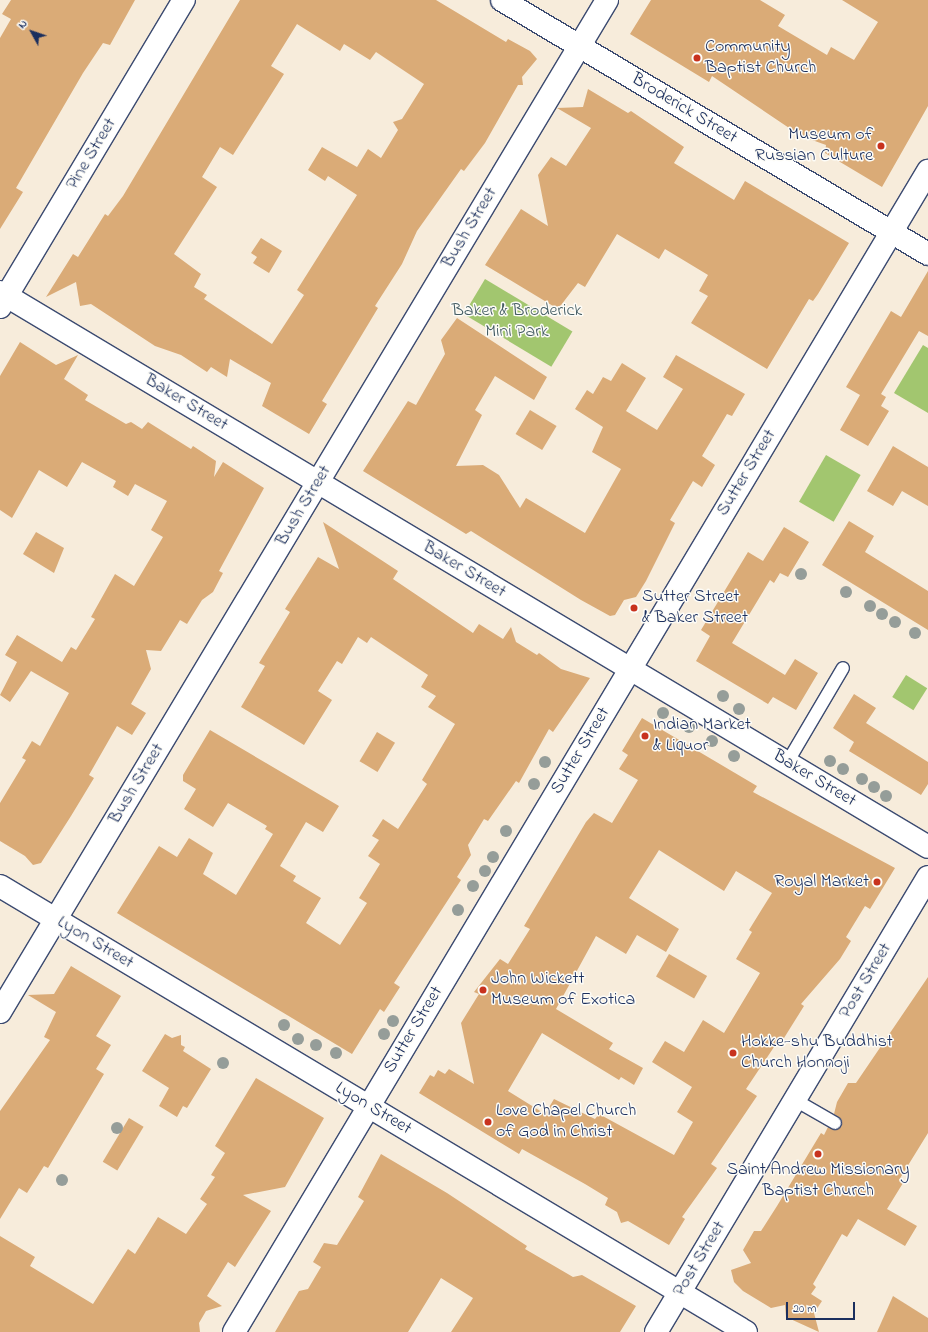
<!DOCTYPE html>
<style>
body{margin:0}
#map{position:relative;width:928px;height:1332px;overflow:hidden;background:#f7ecdb;font-family:"Indie Flower",sans-serif}
div>[style]{position:absolute}
.green>*{inset:0;background:#a2c66f;transform-origin:0 0}
.building>*{inset:0;background:#daab77;transform-origin:0 0}
.roads{filter:drop-shadow(1px 0 #3c4b71) drop-shadow(-1px 0 #3c4b71) drop-shadow(0 1px #3c4b71) drop-shadow(0 -1px #3c4b71)}
.lane>*{height:12px;margin:-6px;padding:0 6px;transform-origin:6px;border-radius:6px;background:#fff}
.street>*{height:22px;margin:-11px;padding:0 11px;transform-origin:11px;border-radius:11px;background:#fff}
.secondary>*{height:22px;margin:-11px;padding:0 11px;transform-origin:11px;border-radius:11px;background:#fff}
.trees>*{width:12px;height:12px;margin:-6px;border-radius:50%;background:#959d99}
.dots>*{width:11px;height:11px;translate:-50% -50%;box-sizing:border-box;border:2px solid #fdfcf7;border-radius:50%}
span{translate:-50% -50%;white-space:nowrap;text-align:center;line-height:1.15;-webkit-text-stroke:3px #fdfcf7;paint-order:stroke}
.poi-label{font-size:18px;color:#1b2f5e}
.left{translate:0 -50%;text-align:left}
.right{translate:-100% -50%;text-align:right}
.street-label{font-size:18px;color:#1b2f5e}
.park-label{font-size:18px;color:#445c63}
.north{position:absolute;left:12px;top:12px;width:40px;height:40px;-webkit-text-stroke:3px #fdfcf7;paint-order:stroke;rotate:310deg;font-size:11px;font-weight:700;line-height:16px;text-align:center;color:#1b2f5e}
.north::after{content:'';display:block;margin:auto;width:14px;height:18px;background:#1b2f5e;clip-path:polygon(50% 0,100% 100%,50% 72%,0 100%)}
.scale{position:absolute;left:786px;top:1302px;width:69px;height:18px;box-sizing:border-box;border:2px solid #1b2f5e;border-top:0;padding-left:5px;font-size:12px;line-height:14px;white-space:nowrap;color:#1b2f5e;-webkit-text-stroke:3px #fdfcf7;paint-order:stroke}
</style>
<div id="map">
<div class="green">
<div style="left:485px;top:279px;width:102px;height:41px;rotate:31deg"></div>
<div style="clip-path:polygon(923px 345px,928px 348px,928px 413px,894px 393px)"></div>
<div style="left:826px;top:455px;width:40px;height:54px;rotate:30deg"></div>
<div style="left:906px;top:675px;width:25px;height:26px;rotate:32deg"></div>
</div>
<div class="building">
<div style="clip-path:polygon(11px 0,135px 0,110px 45px,103px 43px,83px 73px,16px 188px,23px 192px,0 229px,0 38px,11px 19px,2px 14px)"></div>
<div style="clip-path:polygon(evenodd,240px 0,436px 0,506px 42px,508px 39px,530px 51px,537px 59px,522px 77px,523px 85px,518px 85px,485px 143px,464px 171px,461px 169px,417px 231px,402px 264px,375px 306px,378px 308px,322px 401px,327px 404px,309px 434px,262px 406px,271px 383px,230px 359px,227px 377px,211px 367px,207px 372px,181px 355px,155px 346px,91px 304px,80px 306px,76px 282px,46px 297px,73px 254px,78px 257px,105px 214px,108px 216px,123px 196px,240px 0,297px 24px,340px 51px,344px 44px,370px 60px,376px 52px,424px 84px,402px 119px,393px 122px,398px 130px,381px 158px,368px 149px,357px 167px,322px 147px,308px 170px,325px 181px,328px 176px,357px 195px,297px 290px,304px 295px,272px 344px,204px 299px,207px 295px,194px 287px,201px 274px,174px 254px,217px 187px,202px 177px,220px 147px,233px 155px,284px 74px,271px 66px,297px 24px)"></div>
<div style="clip-path:polygon(651px 0,760px 0,785px 15px,778px 26px,827px 55px,831px 47px,854px 60px,878px 22px,842px 0,928px 0,928px 106px,882px 187px,825px 153px,826px 145px,801px 136px,712px 76px,709px 82px,630px 34px)"></div>
<div style="clip-path:polygon(588px 89px,628px 113px,631px 111px,684px 147px,674px 163px,734px 200px,745px 181px,849px 243px,818px 294px,813px 301px,809px 299px,767px 369px,691px 323px,708px 296px,699px 291px,708px 275px,665px 249px,659px 259px,617px 234px,585px 287px,578px 283px,558px 309px,485px 265px,521px 209px,548px 226px,538px 175px,551px 157px,566px 166px,591px 128px,557px 108px,583px 107px)"></div>
<div style="clip-path:polygon(261px 238px,282px 251px,269px 273px,253px 263px,257px 257px,251px 253px)"></div>
<div style="clip-path:polygon(928px 271px,928px 336px,919px 331px,881px 394px,886px 397px,881px 406px,889px 411px,868px 446px,840px 430px,860px 395px,846px 387px,891px 311px,901px 317px)"></div>
<div style="clip-path:polygon(457px 318px,547px 377px,534px 400px,495px 376px,475px 410px,482px 415px,456px 466px,483px 465px,499px 475px,520px 508px,526px 498px,585px 533px,621px 469px,592px 452px,603px 427px,575px 409px,587px 390px,593px 394px,603px 377px,611px 381px,622px 363px,646px 378px,626px 411px,657px 430px,683px 389px,663px 377px,676px 355px,745px 394px,732px 416px,727px 414px,702px 456px,715px 465px,702px 487px,693px 481px,670px 520px,675px 523px,646px 581px,636px 597px,624px 600px,615px 615px,610px 616px,581px 600px,471px 531px,466px 534px,363px 471px,408px 401px,416px 405px,445px 354px,441px 340px)"></div>
<div style="clip-path:polygon(20px 342px,56px 365px,78px 355px,64px 379px,88px 395px,85px 400px,126px 424px,131px 422px,142px 429px,148px 422px,191px 449px,193px 446px,216px 461px,214px 477px,223px 462px,264px 488px,219px 571px,223px 573px,213px 592px,202px 600px,187px 624px,180px 620px,161px 651px,146px 650px,151px 669px,131px 704px,146px 713px,132px 735px,117px 726px,89px 775px,94px 778px,71px 816px,41px 863px,33px 865px,25px 856px,0 841px,0 803px,26px 760px,22px 758px,32px 741px,40px 746px,69px 693px,31px 671px,10px 702px,0 695px,17px 662px,5px 655px,17px 635px,62px 662px,71px 647px,76px 650px,95px 619px,91px 617px,115px 574px,134px 586px,163px 537px,151px 530px,167px 501px,135px 484px,128px 496px,113px 487px,116px 481px,82px 462px,67px 487px,39px 470px,12px 518px,0 510px,0 376px)"></div>
<div style="left:530px;top:410px;width:31px;height:28px;rotate:31deg"></div>
<div style="clip-path:polygon(893px 446px,928px 467px,928px 506px,902px 491px,893px 506px,867px 491px)"></div>
<div style="clip-path:polygon(849px 521px,874px 536px,865px 552px,928px 591px,928px 630px,822px 565px)"></div>
<div style="clip-path:polygon(323px 522px,398px 571px,393px 579px,473px 633px,479px 624px,503px 639px,511px 627px,516px 642px,537px 655px,539px 653px,561px 669px,590px 678px,553px 732px,549px 729px,519px 783px,516px 781px,488px 821px,484px 819px,468px 845px,471px 855px,457px 877px,461px 880px,394px 983px,400px 987px,384px 1012px,380px 1009px,352px 1054px,117px 913px,159px 846px,177px 857px,189px 838px,213px 853px,203px 874px,236px 895px,273px 834px,265px 829px,267px 826px,228px 803px,213px 827px,184px 809px,196px 789px,183px 781px,183px 775px,210px 730px,339px 806px,323px 832px,306px 822px,280px 866px,296px 876px,293px 881px,321px 898px,306px 923px,340px 945px,367px 903px,359px 898px,380px 864px,368px 856px,379px 840px,372px 836px,383px 819px,398px 829px,427px 784px,422px 780px,455px 724px,428px 707px,436px 696px,421px 687px,428px 675px,371px 637px,367px 643px,358px 637px,342px 664px,337px 661px,318px 691px,332px 700px,304px 745px,241px 707px,265px 666px,259px 663px,290px 612px,285px 609px,318px 557px,339px 569px)"></div>
<div style="clip-path:polygon(784px 527px,809px 542px,788px 577px,780px 573px,774px 583px,770px 580px,732px 643px,785px 675px,795px 659px,818px 673px,796px 710px,773px 697px,768px 704px,696px 661px,710px 636px,701px 630px,748px 552px,763px 561px)"></div>
<div style="clip-path:polygon(36px 532px,64px 548px,54px 573px,23px 554px)"></div>
<div style="clip-path:polygon(854px 694px,876px 708px,866px 723px,928px 762px,928px 784px,921px 795px,849px 751px,854px 742px,833px 728px)"></div>
<div style="clip-path:polygon(evenodd,642px 718px,757px 786px,753px 792px,895px 868px,870px 909px,865px 906px,846px 937px,851px 941px,840px 959px,801px 1004px,804px 1006px,779px 1046px,776px 1044px,746px 1089px,757px 1096px,711px 1164px,717px 1168px,682px 1217px,685px 1219px,669px 1245px,628px 1221px,621px 1223px,617px 1212px,605px 1205px,608px 1198px,585px 1184px,522px 1149px,519px 1154px,419px 1093px,430px 1075px,434px 1077px,438px 1070px,445px 1074px,449px 1069px,474px 1084px,461px 1023px,479px 994px,474px 992px,500px 959px,508px 964px,530px 929px,524px 926px,586px 822px,594px 813px,612px 823px,638px 780px,619px 769px,628px 755px,622px 751px,642px 718px,659px 850px,724px 891px,736px 871px,772px 893px,749px 930px,752px 932px,736px 959px,760px 973px,724px 1033px,703px 1020px,684px 1052px,665px 1041px,652px 1062px,692px 1087px,677px 1112px,693px 1122px,674px 1155px,599px 1114px,595px 1119px,554px 1099px,545px 1114px,508px 1091px,542px 1033px,619px 1080px,621px 1077px,634px 1085px,643px 1068px,609px 1049px,613px 1043px,556px 1009px,596px 936px,626px 954px,637px 935px,666px 952px,679px 929px,629px 898px,659px 850px)"></div>
<div style="left:377px;top:732px;width:21px;height:34px;rotate:31deg"></div>
<div style="left:669px;top:954px;width:44px;height:26px;rotate:30deg"></div>
<div style="clip-path:polygon(71px 966px,121px 996px,96px 1036px,111px 1045px,96px 1069px,104px 1074px,48px 1168px,44px 1166px,27px 1193px,19px 1188px,0 1219px,0 1111px,50px 1040px,44px 1037px,56px 1012px,28px 995px,54px 994px)"></div>
<div style="clip-path:polygon(928px 977px,928px 1133px,899px 1180px,903px 1183px,887px 1209px,917px 1226px,905px 1246px,858px 1219px,847px 1237px,842px 1234px,813px 1284px,816px 1287px,811px 1294px,822px 1301px,814px 1313px,819px 1332px,786px 1317px,785px 1305px,771px 1308px,743px 1291px,734px 1282px,731px 1270px,751px 1263px,743px 1250px,754px 1231px,761px 1231px,777px 1206px,821px 1133px,824px 1135px,828px 1127px,835px 1130px,841px 1127px,842px 1120px,834px 1114px,837px 1102px,848px 1083px,856px 1083px)"></div>
<div style="clip-path:polygon(165px 1034px,172px 1038px,181px 1035px,181px 1045px,185px 1047px,183px 1051px,211px 1069px,187px 1108px,183px 1106px,177px 1117px,159px 1106px,169px 1088px,142px 1071px)"></div>
<div style="clip-path:polygon(256px 1078px,324px 1118px,285px 1187px,243px 1195px,271px 1211px,235px 1267px,228px 1262px,207px 1296px,222px 1306px,206px 1311px,199px 1323px,200px 1332px,0 1332px,0 1236px,35px 1257px,30px 1266px,93px 1304px,128px 1249px,135px 1254px,158px 1217px,186px 1234px,207px 1204px,200px 1199px,215px 1177px,211px 1175px,225px 1153px,215px 1146px)"></div>
<div style="left:129px;top:1118px;width:17px;height:51px;rotate:31deg"></div>
<div style="clip-path:polygon(381px 1154px,447px 1193px,527px 1246px,525px 1249px,573px 1277px,582px 1275px,636px 1306px,620px 1332px,451px 1332px,473px 1298px,441px 1278px,408px 1332px,275px 1332px,299px 1291px,308px 1289px,321px 1267px,313px 1262px,324px 1243px,337px 1245px,364px 1201px,358px 1197px)"></div>
<div style="clip-path:polygon(893px 1296px,928px 1318px,928px 1332px,877px 1332px)"></div>
</div>
<div class="roads">
<div class="lane">
<div style="left:787px;top:763px;width:110px;rotate:-59.5deg"></div>
<div style="left:795px;top:1100px;width:46px;rotate:29.9deg"></div>
</div>
<div class="street">
<div style="left:502px;top:0;width:496px;rotate:30.8deg"></div>
<div style="left:0;top:292px;width:1081px;rotate:30.88deg"></div>
<div style="left:0;top:886px;width:869px;rotate:30.87deg"></div>
<div style="left:234px;top:1332px;width:1353px;rotate:-59.13deg"></div>
</div>
<div class="secondary">
<div style="left:0;top:307px;width:358px;rotate:-59.1deg"></div>
<div style="left:0;top:1012px;width:1180px;rotate:-59.04deg"></div>
<div style="left:656px;top:1332px;width:530px;rotate:-59.13deg"></div>
</div>
</div>
<div class="trees">
<div style="left:801px;top:574px"></div>
<div style="left:846px;top:592px"></div>
<div style="left:870px;top:606px"></div>
<div style="left:882px;top:614px"></div>
<div style="left:895px;top:622px"></div>
<div style="left:915px;top:633px"></div>
<div style="left:723px;top:696px"></div>
<div style="left:739px;top:709px"></div>
<div style="left:663px;top:713px"></div>
<div style="left:689px;top:727px"></div>
<div style="left:712px;top:741px"></div>
<div style="left:734px;top:756px"></div>
<div style="left:830px;top:761px"></div>
<div style="left:545px;top:762px"></div>
<div style="left:843px;top:769px"></div>
<div style="left:862px;top:779px"></div>
<div style="left:534px;top:784px"></div>
<div style="left:874px;top:787px"></div>
<div style="left:886px;top:796px"></div>
<div style="left:506px;top:831px"></div>
<div style="left:493px;top:857px"></div>
<div style="left:485px;top:871px"></div>
<div style="left:473px;top:886px"></div>
<div style="left:458px;top:910px"></div>
<div style="left:393px;top:1021px"></div>
<div style="left:284px;top:1025px"></div>
<div style="left:384px;top:1034px"></div>
<div style="left:298px;top:1039px"></div>
<div style="left:316px;top:1045px"></div>
<div style="left:336px;top:1053px"></div>
<div style="left:223px;top:1063px"></div>
<div style="left:117px;top:1128px"></div>
<div style="left:62px;top:1180px"></div>
</div>
<div class="dots">
<div style="left:697px;top:58px;background:#c8321e"></div>
<div style="left:881px;top:146px;background:#c8321e"></div>
<div style="left:634px;top:608px;background:#c8321e"></div>
<div style="left:645px;top:736px;background:#c8321e"></div>
<div style="left:877px;top:882px;background:#c8321e"></div>
<div style="left:483px;top:990px;background:#c8321e"></div>
<div style="left:733px;top:1053px;background:#c8321e"></div>
<div style="left:488px;top:1122px;background:#c8321e"></div>
<div style="left:818px;top:1154px;background:#c8321e"></div>
</div>
<div class="poi-label">
<span class="left" style="left:705px;top:58px">Community<br>Baptist Church</span>
<span class="right" style="left:873px;top:146px">Museum of<br>Russian Culture</span>
<span class="left" style="left:642px;top:608px">Sutter Street<br>&amp; Baker Street</span>
<span class="left" style="left:653px;top:736px">Indian Market<br>&amp; Liquor</span>
<span class="right" style="left:869px;top:882px">Royal Market</span>
<span class="left" style="left:491px;top:990px">John Wickett<br>Museum of Exotica</span>
<span class="left" style="left:741px;top:1053px">Hokke-shu Buddhist<br>Church Honnoji</span>
<span class="left" style="left:496px;top:1122px">Love Chapel Church<br>of God in Christ</span>
<span style="left:818px;top:1181px">Saint Andrew Missionary<br>Baptist Church</span>
</div>
<div class="street-label">
<span style="left:684px;top:109px;rotate:31deg">Broderick Street</span>
<span style="left:92px;top:154px;rotate:-59deg">Pine Street</span>
<span style="left:470px;top:228px;rotate:-59deg">Bush Street</span>
<span style="left:186px;top:403px;rotate:31deg">Baker Street</span>
<span style="left:747px;top:473px;rotate:-59deg">Sutter Street</span>
<span style="left:304px;top:506px;rotate:-59deg">Bush Street</span>
<span style="left:464px;top:570px;rotate:31deg">Baker Street</span>
<span style="left:581px;top:751px;rotate:-59deg">Sutter Street</span>
<span style="left:814px;top:779px;rotate:31deg">Baker Street</span>
<span style="left:137px;top:784px;rotate:-59deg">Bush Street</span>
<span style="left:95px;top:943px;rotate:31deg">Lyon Street</span>
<span style="left:866px;top:981px;rotate:-59deg">Post Street</span>
<span style="left:414px;top:1030px;rotate:-59deg">Sutter Street</span>
<span style="left:373px;top:1109px;rotate:31deg">Lyon Street</span>
<span style="left:700px;top:1259px;rotate:-59deg">Post Street</span>
</div>
<div class="park-label">
<span style="left:517px;top:322px">Baker &amp; Broderick<br>Mini Park</span>
</div>
<div class="north">N</div>
<div class="scale">20 m</div>
</div>
